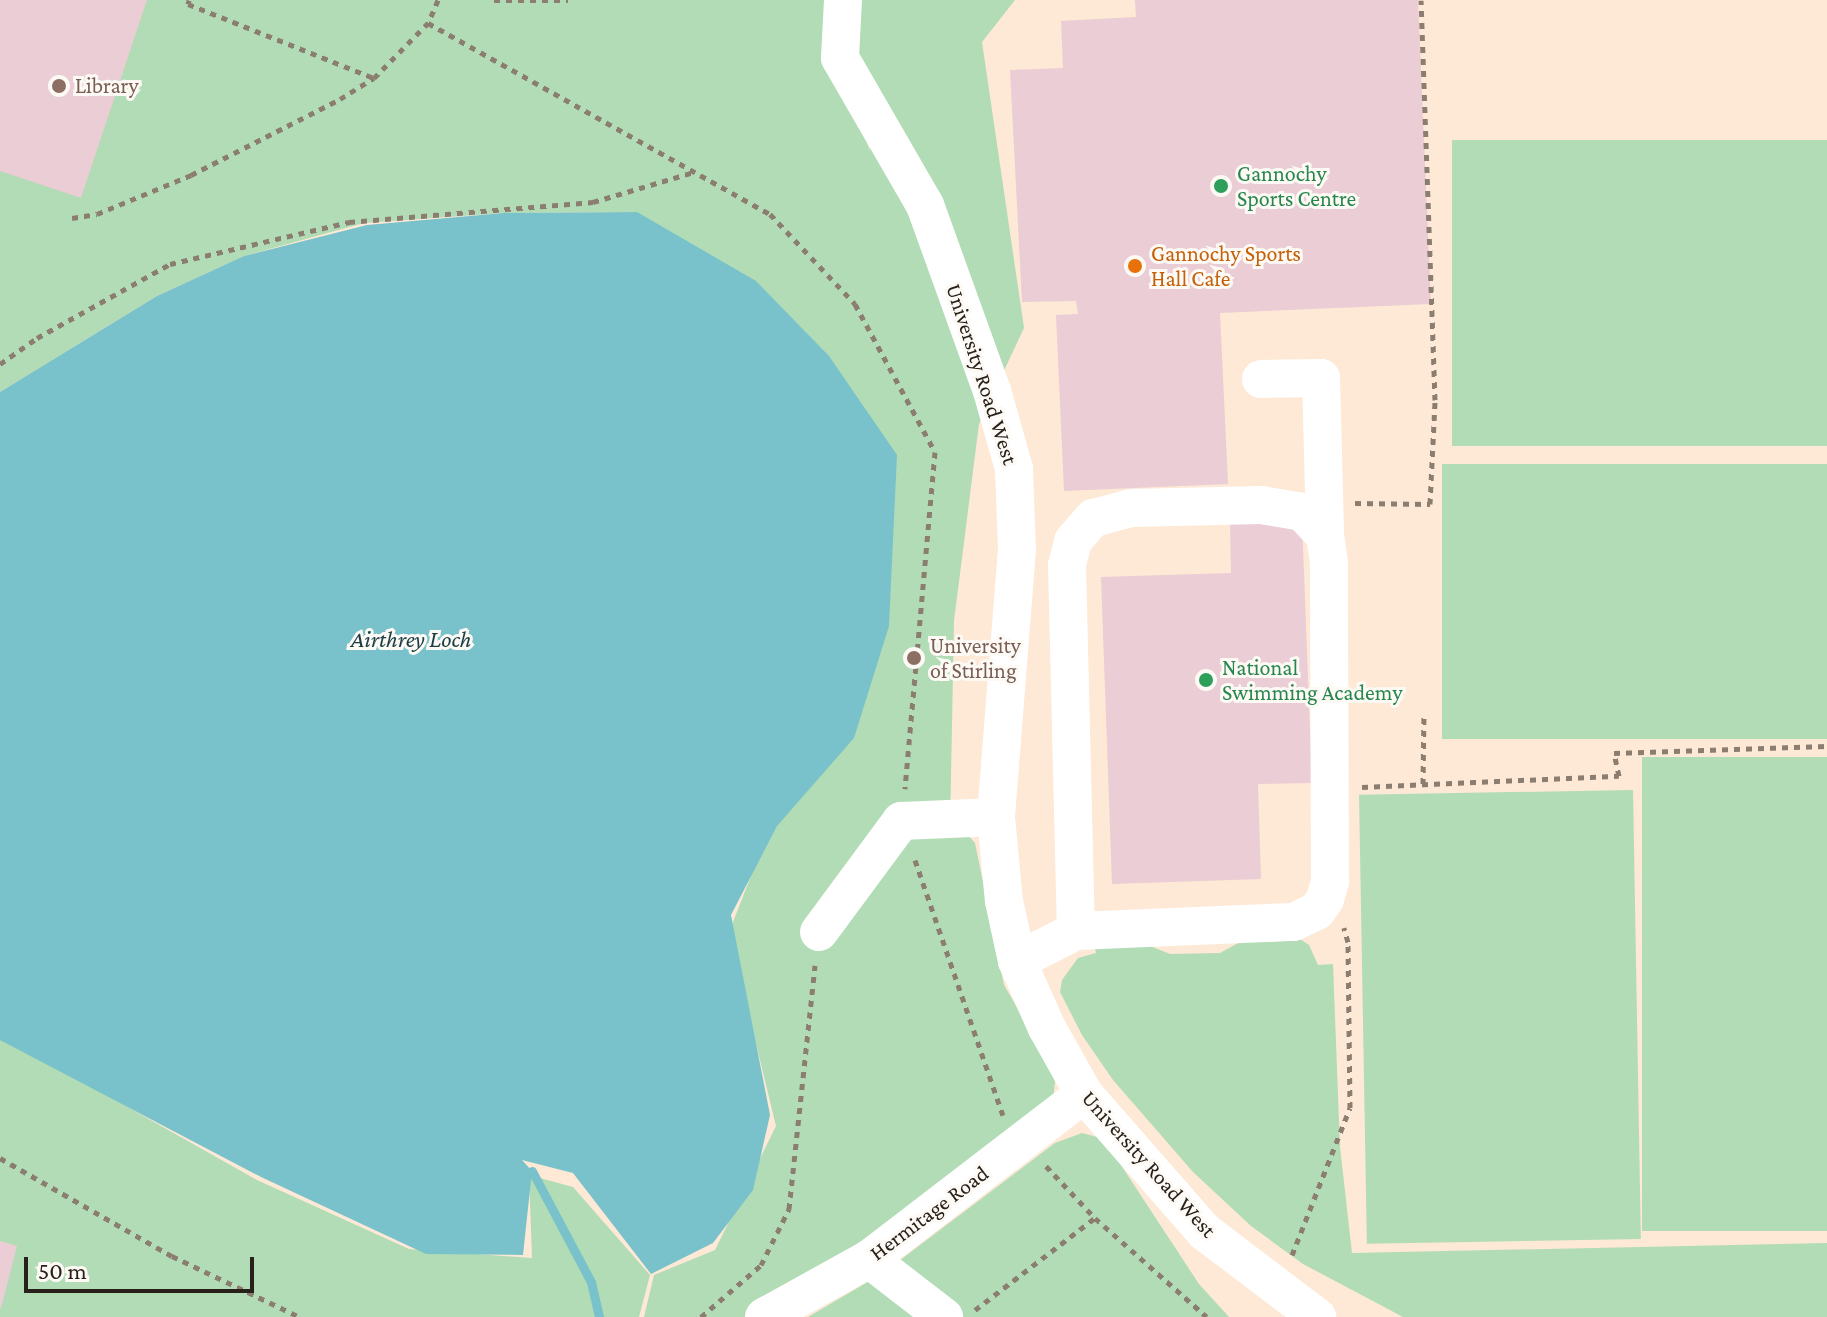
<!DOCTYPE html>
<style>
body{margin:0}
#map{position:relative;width:1827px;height:1317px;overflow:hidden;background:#fde9d5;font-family:"Crimson Pro",serif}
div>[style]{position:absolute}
.green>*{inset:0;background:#b1dcb5;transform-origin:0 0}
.water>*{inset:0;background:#79c2cb}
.stream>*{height:9px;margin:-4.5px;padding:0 4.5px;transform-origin:4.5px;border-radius:4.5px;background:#79c2cb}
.building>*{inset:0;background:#eacdd5}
.path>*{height:5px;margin-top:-2.5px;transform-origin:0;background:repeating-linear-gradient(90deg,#8b7e71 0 6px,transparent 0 12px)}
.minor>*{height:38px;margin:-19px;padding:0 19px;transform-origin:19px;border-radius:19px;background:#fff}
.dots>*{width:22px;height:22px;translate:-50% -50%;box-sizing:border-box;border:4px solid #fdf9f5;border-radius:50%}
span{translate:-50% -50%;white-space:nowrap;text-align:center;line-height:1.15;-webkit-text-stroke:6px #fdf9f5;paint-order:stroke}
.education-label{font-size:22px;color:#785e54}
.left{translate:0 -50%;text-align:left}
.leisure-label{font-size:22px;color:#27864d}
.food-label{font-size:22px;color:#c56008}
.street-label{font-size:22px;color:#28211a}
.water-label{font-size:24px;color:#1a3e43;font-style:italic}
.scale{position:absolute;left:24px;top:1257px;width:230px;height:36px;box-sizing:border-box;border:4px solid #28211a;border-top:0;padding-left:10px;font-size:24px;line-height:28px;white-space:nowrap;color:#28211a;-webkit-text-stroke:6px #fdf9f5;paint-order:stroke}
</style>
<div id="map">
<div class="green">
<div style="clip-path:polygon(0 0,854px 0,840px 58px,870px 152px,851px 41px,860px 0,1015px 0,982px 42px,1024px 328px,979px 424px,954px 621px,950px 829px,967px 834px,975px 843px,1004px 985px,1048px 1061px,1055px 1081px,1053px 1101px,758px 1317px,644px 1317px,654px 1275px,715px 1250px,776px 1126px,729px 932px,766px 838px,637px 212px,504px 213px,364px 223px,244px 256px,157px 296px,0 392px)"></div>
<div style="left:1827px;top:140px;width:306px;height:375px;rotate:90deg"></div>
<div style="left:1827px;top:464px;width:275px;height:385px;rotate:90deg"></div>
<div style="left:1827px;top:757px;width:474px;height:185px;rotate:90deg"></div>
<div style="left:1633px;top:790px;width:449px;height:274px;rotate:89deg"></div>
<div style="clip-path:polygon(1300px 939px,1309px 945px,1318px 965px,1333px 964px,1340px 1147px,1352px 1253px,1827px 1243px,1827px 1317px,1403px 1317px,1303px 1264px,1251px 1226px,1193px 1172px,1113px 1080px,1082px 1035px,1060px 992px,1062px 980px,1078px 958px,1096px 953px,1094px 944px,1140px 942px,1170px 954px,1220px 953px,1244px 940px)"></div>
<div style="clip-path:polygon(0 1035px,257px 1180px,409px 1249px,532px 1258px,529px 1175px,573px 1187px,650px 1275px,639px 1317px,0 1317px)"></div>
<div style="clip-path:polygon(1082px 1133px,1097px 1137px,1113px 1153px,1199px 1284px,1229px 1317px,808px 1317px,883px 1273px,1055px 1143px)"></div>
</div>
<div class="water">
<div style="clip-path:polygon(637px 212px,756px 281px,829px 356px,897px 455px,889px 626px,854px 738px,777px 826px,731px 915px,770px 1115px,753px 1190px,713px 1243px,651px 1274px,573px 1173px,522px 1160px,532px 1171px,523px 1255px,426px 1254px,261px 1177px,0 1040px,0 392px,157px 296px,244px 256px,367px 225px,504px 213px)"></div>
</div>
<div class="stream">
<div style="left:532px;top:1171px;width:126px;rotate:62deg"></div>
<div style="left:591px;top:1282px;width:36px;rotate:77deg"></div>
</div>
<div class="building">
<div style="clip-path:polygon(0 0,147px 0,81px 198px,0 171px)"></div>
<div style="clip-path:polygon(1135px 0,1418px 0,1431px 304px,1220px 313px,1228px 484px,1064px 491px,1056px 315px,1078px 314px,1076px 301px,1022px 302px,1010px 70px,1063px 68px,1061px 21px,1136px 17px)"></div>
<div style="clip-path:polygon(1302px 521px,1312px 783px,1258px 784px,1261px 879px,1112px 884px,1101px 577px,1231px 573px,1230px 523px)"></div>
<div style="clip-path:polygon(0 1241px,17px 1246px,1px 1308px,0 1308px)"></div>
</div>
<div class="path">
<div style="left:189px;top:0;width:4px;rotate:104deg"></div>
<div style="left:188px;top:4px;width:200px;rotate:21.7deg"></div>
<div style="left:374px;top:78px;width:77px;rotate:-45.5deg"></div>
<div style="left:438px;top:0;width:25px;rotate:113deg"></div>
<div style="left:428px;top:23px;width:392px;rotate:29.2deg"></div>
<div style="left:770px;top:214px;width:124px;rotate:46.6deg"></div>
<div style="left:855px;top:304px;width:168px;rotate:61.6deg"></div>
<div style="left:935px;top:452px;width:338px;rotate:95.1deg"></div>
<div style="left:494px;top:0;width:74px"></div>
<div style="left:72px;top:218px;width:25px;rotate:-9deg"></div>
<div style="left:97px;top:214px;width:102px;rotate:-22.5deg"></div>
<div style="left:191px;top:175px;width:167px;rotate:-27deg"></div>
<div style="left:340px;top:99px;width:40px;rotate:-32deg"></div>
<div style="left:0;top:364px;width:45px;rotate:-35.1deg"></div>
<div style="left:37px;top:338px;width:152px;rotate:-29.1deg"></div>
<div style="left:170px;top:264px;width:184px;rotate:-13.2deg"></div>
<div style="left:349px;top:222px;width:245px;rotate:-4.7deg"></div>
<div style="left:593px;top:202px;width:105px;rotate:-16.5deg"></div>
<div style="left:1355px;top:503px;width:75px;rotate:0.8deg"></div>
<div style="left:1430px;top:504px;width:104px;rotate:-87.2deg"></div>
<div style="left:1435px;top:400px;width:400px;rotate:-92deg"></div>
<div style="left:1423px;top:784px;width:68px;rotate:-89.2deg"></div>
<div style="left:1362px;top:787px;width:257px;rotate:-2.5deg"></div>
<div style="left:1619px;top:776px;width:24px;rotate:-102deg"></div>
<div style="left:1614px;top:753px;width:213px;rotate:-1.9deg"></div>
<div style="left:915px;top:860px;width:270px;rotate:71deg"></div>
<div style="left:0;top:1158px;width:198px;rotate:29.7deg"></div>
<div style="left:172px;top:1256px;width:142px;rotate:25.5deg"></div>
<div style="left:1046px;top:1166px;width:71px;rotate:46.7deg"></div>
<div style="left:1095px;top:1218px;width:149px;rotate:41.5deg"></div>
<div style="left:1292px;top:1255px;width:158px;rotate:-68.5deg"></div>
<div style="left:1350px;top:1108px;width:166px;rotate:-90.7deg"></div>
<div style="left:1348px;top:942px;width:15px;rotate:-106deg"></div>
<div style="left:975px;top:1310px;width:151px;rotate:-37.5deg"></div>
<div style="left:701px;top:1317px;width:79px;rotate:-40.9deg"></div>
<div style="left:761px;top:1265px;width:63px;rotate:-63.4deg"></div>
<div style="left:789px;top:1209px;width:245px;rotate:-83.9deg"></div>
</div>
<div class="minor">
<div style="left:843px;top:0;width:58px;rotate:93deg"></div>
<div style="left:840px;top:58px;width:170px;rotate:60deg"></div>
<div style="left:925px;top:205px;width:198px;rotate:70.2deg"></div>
<div style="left:992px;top:391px;width:81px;rotate:74.2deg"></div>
<div style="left:1014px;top:469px;width:80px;rotate:87.9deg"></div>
<div style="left:1017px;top:549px;width:269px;rotate:94.5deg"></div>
<div style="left:996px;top:817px;width:84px;rotate:84.6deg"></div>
<div style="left:1004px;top:901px;width:61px;rotate:77.8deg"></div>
<div style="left:1017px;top:961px;width:73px;rotate:65.9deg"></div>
<div style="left:1047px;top:1028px;width:76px;rotate:60.7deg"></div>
<div style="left:1084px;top:1094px;width:184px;rotate:48.8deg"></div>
<div style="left:1205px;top:1232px;width:141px;rotate:37.2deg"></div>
<div style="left:1261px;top:379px;width:60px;rotate:-1deg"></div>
<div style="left:1321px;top:378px;width:158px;rotate:88.5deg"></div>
<div style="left:819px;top:932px;width:138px;rotate:-53.5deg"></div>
<div style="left:901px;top:821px;width:95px;rotate:-2.4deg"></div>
<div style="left:1017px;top:961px;width:66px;rotate:-27deg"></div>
<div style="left:1076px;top:931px;width:218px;rotate:-2.4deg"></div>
<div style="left:1294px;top:922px;width:25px;rotate:-26deg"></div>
<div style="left:1317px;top:911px;width:14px;rotate:-56deg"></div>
<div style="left:1325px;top:899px;width:19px;rotate:-74deg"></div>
<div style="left:1330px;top:881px;width:318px;rotate:-90.2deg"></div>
<div style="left:1329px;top:563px;width:27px;rotate:-98deg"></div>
<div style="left:1325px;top:536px;width:33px;rotate:-133deg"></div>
<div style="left:1303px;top:512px;width:43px;rotate:-170.5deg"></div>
<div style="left:1261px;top:505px;width:130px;rotate:178.7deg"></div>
<div style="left:1131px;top:508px;width:39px;rotate:165deg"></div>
<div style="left:1093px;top:518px;width:30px;rotate:131deg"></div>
<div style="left:1073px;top:541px;width:25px;rotate:104deg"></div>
<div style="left:1067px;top:565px;width:366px;rotate:88.6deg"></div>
<div style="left:869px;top:1259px;width:95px;rotate:37.7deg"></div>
<div style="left:764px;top:1317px;width:120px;rotate:-28.9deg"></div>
<div style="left:869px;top:1259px;width:271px;rotate:-37.5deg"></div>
</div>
<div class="dots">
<div style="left:59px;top:86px;background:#8d6e63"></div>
<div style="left:1221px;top:186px;background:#2e9e5b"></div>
<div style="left:1135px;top:266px;background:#e8710a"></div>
<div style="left:914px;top:658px;background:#8d6e63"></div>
<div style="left:1206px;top:680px;background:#2e9e5b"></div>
</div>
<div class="education-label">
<span class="left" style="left:75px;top:86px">Library</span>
<span class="left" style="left:930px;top:658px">University<br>of Stirling</span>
</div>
<div class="leisure-label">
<span class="left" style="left:1237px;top:186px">Gannochy<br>Sports Centre</span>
<span class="left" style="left:1222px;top:680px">National<br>Swimming Academy</span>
</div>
<div class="food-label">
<span class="left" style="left:1151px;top:266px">Gannochy Sports<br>Hall Cafe</span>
</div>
<div class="street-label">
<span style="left:982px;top:374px;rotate:72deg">University Road West</span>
<span style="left:1149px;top:1164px;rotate:48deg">University Road West</span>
<span style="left:929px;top:1213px;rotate:-37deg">Hermitage Road</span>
</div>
<div class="water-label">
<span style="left:411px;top:639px">Airthrey Loch</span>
</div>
<div class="scale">50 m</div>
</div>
